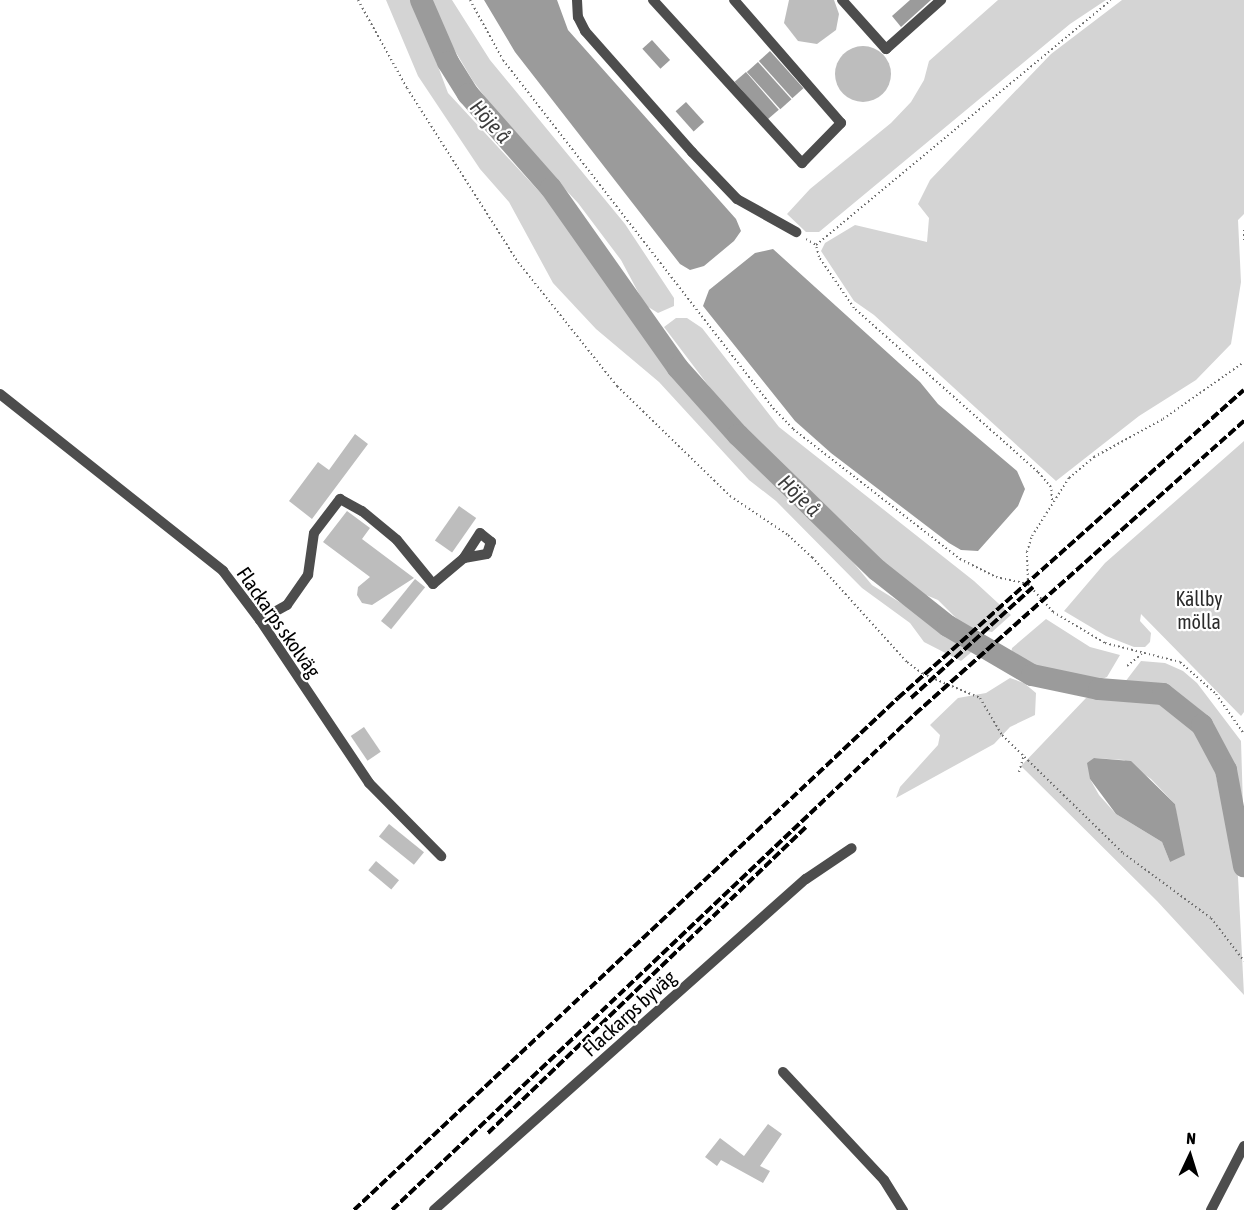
<!DOCTYPE html>
<meta charset="utf-8">
<style>
body{margin:0}
#map{position:relative;width:1244px;height:1210px;overflow:hidden;background:#fff;font-family:"Asap Condensed",sans-serif}
div>[style]{position:absolute}
.green>*{inset:0;background:#d4d4d4}
.water>*{inset:0;background:#9b9b9b;transform-origin:0 0}
.river>*{height:22px;margin:-11px;padding:0 11px;transform-origin:11px;border-radius:11px;background:#9b9b9b}
.building>*{inset:0;background:#bdbdbd;transform-origin:0 0}
.round{border-radius:50%}
.path>*{height:2px;margin-top:-1px;transform-origin:0;background:repeating-linear-gradient(90deg,#6f6f6f 0 1.5px,transparent 0 4.5px)}
.minor>*{height:10px;margin:-5px;padding:0 5px;transform-origin:5px;border-radius:5px;background:#4d4d4d}
.rail>*{height:4px;margin-top:-2px;transform-origin:0;background:repeating-linear-gradient(90deg,#000 0 9px,transparent 0 12px)}
span{translate:-50% -50%;white-space:nowrap;text-align:center;line-height:1.15;-webkit-text-stroke:4.5px #fff;paint-order:stroke}
.park-label{font-size:20px;color:#2b2b2b}
.street-label{font-size:20px;color:#000}
.water-label{font-size:21px;color:#3c3c3c;font-style:italic}
.north{position:absolute;left:1160px;top:1126px;width:60px;height:60px;-webkit-text-stroke:4px #fff;paint-order:stroke;rotate:4deg;font-size:16px;font-weight:700;line-height:24px;text-align:center;color:#000}
.north::after{content:'';display:block;margin:auto;width:21px;height:27px;background:#000;clip-path:polygon(50% 0,100% 100%,50% 72%,0 100%)}
</style>
<div id="map">
<div class="green">
<div style="clip-path:polygon(386px 0,413px 0,448px 93px,574px 229px,626px 309px,703px 409px,774px 483px,817px 519px,872px 585px,975px 649px,961px 661px,924px 642px,910px 623px,862px 588px,776px 501px,749px 480px,659px 382px,596px 329px,553px 283px,509px 202px,480px 169px,418px 76px)"></div>
<div style="clip-path:polygon(430px 0,452px 0,490px 60px,625px 224px,674px 298px,674px 306px,658px 313px,645px 305px,621px 260px,578px 203px,509px 129px,473px 81px,439px 24px)"></div>
<div style="clip-path:polygon(998px 0,1106px 0,1070px 24px,819px 232px,806px 232px,787px 214px,810px 189px,891px 123px,911px 102px,924px 80px,929px 61px)"></div>
<div style="clip-path:polygon(1122px 0,1244px 0,1244px 214px,1238px 220px,1241px 282px,1231px 344px,1196px 380px,1139px 416px,1056px 481px,874px 315px,854px 301px,821px 251px,825px 243px,855px 225px,927px 242px,929px 218px,918px 204px,930px 180px,1051px 54px)"></div>
<div style="clip-path:polygon(676px 318px,687px 318px,702px 328px,779px 427px,974px 581px,1011px 615px,992px 632px,965px 627px,938px 600px,909px 588px,882px 565px,854px 532px,761px 445px,714px 393px,664px 327px)"></div>
<div style="clip-path:polygon(1244px 441px,1244px 712px,1241px 716px,1141px 614px,1140px 621px,1151px 633px,1150px 642px,1145px 647px,1134px 647px,1106px 636px,1064px 611px,1105px 563px)"></div>
<div style="clip-path:polygon(1046px 619px,1090px 647px,1120px 655px,1107px 677px,1094px 682px,1016px 660px,1011px 654px,1012px 648px)"></div>
<div style="clip-path:polygon(1141px 661px,1165px 663px,1183px 671px,1197px 683px,1241px 741px,1244px 839px,1231px 766px,1222px 742px,1200px 710px,1186px 699px,1149px 685px,1125px 682px)"></div>
<div style="clip-path:polygon(1010px 678px,1024px 683px,1036px 693px,1035px 715px,1010px 727px,994px 744px,896px 798px,900px 787px,938px 745px,940px 735px,930px 725px,958px 698px,986px 693px)"></div>
<div style="clip-path:polygon(evenodd,1136px 697px,1173px 707px,1203px 737px,1212px 757px,1238px 877px,1244px 995px,1157px 901px,1021px 766px,1086px 698px,1136px 697px,1094px 758px,1124px 760px,1151px 779px,1175px 804px,1177px 819px,1170px 862px,1162px 842px,1116px 814px,1099px 795px,1090px 779px,1094px 758px)"></div>
</div>
<div class="water">
<div style="clip-path:polygon(484px 0,557px 0,568px 30px,736px 219px,741px 231px,734px 241px,704px 266px,690px 270px,680px 264px,515px 52px)"></div>
<div style="clip-path:polygon(910px 0,931px 0,901px 27px,892px 16px)"></div>
<div style="left:652px;top:40px;width:27px;height:13px;rotate:48deg"></div>
<div style="left:770px;top:51px;width:50px;height:15px;rotate:48deg"></div>
<div style="left:758px;top:62px;width:50px;height:15px;rotate:48deg"></div>
<div style="left:746px;top:72px;width:50px;height:15px;rotate:49deg"></div>
<div style="left:686px;top:102px;width:27px;height:14px;rotate:48deg"></div>
<div style="clip-path:polygon(773px 249px,920px 382px,938px 404px,1017px 471px,1025px 489px,1018px 506px,978px 551px,961px 550px,949px 543px,831px 453px,795px 421px,703px 306px,709px 290px,755px 253px)"></div>
<div style="clip-path:polygon(1094px 758px,1131px 761px,1175px 804px,1185px 855px,1170px 862px,1162px 842px,1116px 814px,1090px 779px,1087px 763px)"></div>
</div>
<div class="river">
<div style="left:421px;top:0;width:68px;rotate:66.5deg"></div>
<div style="left:448px;top:62px;width:38px;rotate:58deg"></div>
<div style="left:468px;top:94px;width:125px;rotate:48.6deg"></div>
<div style="left:551px;top:188px;width:220px;rotate:54.8deg"></div>
<div style="left:678px;top:368px;width:90px;rotate:48.2deg"></div>
<div style="left:738px;top:435px;width:194px;rotate:44.2deg"></div>
<div style="left:877px;top:570px;width:90px;rotate:38.3deg"></div>
<div style="left:948px;top:626px;width:97px;rotate:30.3deg"></div>
<div style="left:1032px;top:675px;width:68px;rotate:11.8deg"></div>
<div style="left:1099px;top:689px;width:64px;rotate:4.5deg"></div>
<div style="left:1163px;top:694px;width:50px;rotate:38.5deg"></div>
<div style="left:1202px;top:725px;width:51px;rotate:61.9deg"></div>
<div style="left:1226px;top:770px;width:98px;rotate:79.4deg"></div>
</div>
<div class="building">
<div style="clip-path:polygon(789px 0,834px 0,839px 14px,836px 30px,817px 44px,798px 41px,784px 23px)"></div>
<div class="round" style="left:835px;top:46px;width:56px;height:56px"></div>
<div style="clip-path:polygon(355px 434px,368px 444px,312px 519px,289px 501px,318px 462px,329px 470px)"></div>
<div style="left:459px;top:506px;width:21px;height:42px;rotate:35deg"></div>
<div style="clip-path:polygon(347px 511px,370px 528px,362px 539px,414px 578px,372px 605px,362px 603px,357px 595px,358px 587px,370px 577px,323px 542px)"></div>
<div style="left:415px;top:579px;width:13px;height:54px;rotate:39deg"></div>
<div style="left:364px;top:727px;width:30px;height:16px;rotate:56deg"></div>
<div style="left:389px;top:824px;width:45px;height:16px;rotate:39deg"></div>
<div style="left:376px;top:861px;width:30px;height:12px;rotate:40deg"></div>
<div style="clip-path:polygon(768px 1124px,782px 1134px,760px 1166px,770px 1171px,763px 1183px,721px 1160px,717px 1166px,705px 1157px,720px 1138px,744px 1156px)"></div>
</div>
<div class="path">
<div style="left:358px;top:0;width:101px;rotate:60.9deg"></div>
<div style="left:407px;top:88px;width:206px;rotate:57.5deg"></div>
<div style="left:518px;top:262px;width:159px;rotate:51.4deg"></div>
<div style="left:617px;top:386px;width:158px;rotate:44.2deg"></div>
<div style="left:730px;top:496px;width:70px;rotate:33.9deg"></div>
<div style="left:788px;top:535px;width:33px;rotate:43deg"></div>
<div style="left:812px;top:557px;width:142px;rotate:47.9deg"></div>
<div style="left:907px;top:662px;width:20px;rotate:37deg"></div>
<div style="left:923px;top:674px;width:62px;rotate:22.8deg"></div>
<div style="left:980px;top:698px;width:43px;rotate:59.3deg"></div>
<div style="left:1002px;top:735px;width:169px;rotate:44.3deg"></div>
<div style="left:1123px;top:853px;width:109px;rotate:36.5deg"></div>
<div style="left:1211px;top:918px;width:54px;rotate:52.5deg"></div>
<div style="left:470px;top:0;width:68px;rotate:61.2deg"></div>
<div style="left:503px;top:60px;width:440px;rotate:52.2deg"></div>
<div style="left:773px;top:408px;width:29px;rotate:46deg"></div>
<div style="left:793px;top:429px;width:212px;rotate:37.9deg"></div>
<div style="left:960px;top:559px;width:40px;rotate:26.6deg"></div>
<div style="left:996px;top:577px;width:33px;rotate:12deg"></div>
<div style="left:1028px;top:584px;width:38px;rotate:48deg"></div>
<div style="left:1053px;top:612px;width:61px;rotate:30.8deg"></div>
<div style="left:1105px;top:643px;width:77px;rotate:14.2deg"></div>
<div style="left:1180px;top:662px;width:48px;rotate:41.6deg"></div>
<div style="left:1216px;top:694px;width:49px;rotate:55deg"></div>
<div style="left:1244px;top:230px;width:10px;rotate:90deg"></div>
<div style="left:806px;top:239px;width:12px;rotate:31deg"></div>
<div style="left:1052px;top:500px;width:13px;rotate:-94deg"></div>
<div style="left:1051px;top:487px;width:20px;rotate:-131deg"></div>
<div style="left:1038px;top:472px;width:246px;rotate:-138.3deg"></div>
<div style="left:854px;top:308px;width:62px;rotate:-124.5deg"></div>
<div style="left:819px;top:257px;width:12px;rotate:-104deg"></div>
<div style="left:816px;top:245px;width:383px;rotate:-39.7deg"></div>
<div style="left:1028px;top:584px;width:32px;rotate:-92deg"></div>
<div style="left:1027px;top:552px;width:17px;rotate:-73deg"></div>
<div style="left:1032px;top:536px;width:69px;rotate:-57.5deg"></div>
<div style="left:1069px;top:478px;width:33px;rotate:-40deg"></div>
<div style="left:1094px;top:457px;width:79px;rotate:-28.8deg"></div>
<div style="left:1163px;top:419px;width:99px;rotate:-35.1deg"></div>
<div style="left:1127px;top:666px;width:19px;rotate:-39deg"></div>
<div style="left:1019px;top:772px;width:18px;rotate:-74deg"></div>
</div>
<div class="minor">
<div style="left:577px;top:0;width:17px;rotate:87deg"></div>
<div style="left:578px;top:17px;width:16px;rotate:63deg"></div>
<div style="left:585px;top:31px;width:162px;rotate:48.5deg"></div>
<div style="left:692px;top:152px;width:65px;rotate:46.2deg"></div>
<div style="left:737px;top:199px;width:68px;rotate:29.2deg"></div>
<div style="left:653px;top:0;width:221px;rotate:47.6deg"></div>
<div style="left:802px;top:163px;width:56px;rotate:-45.7deg"></div>
<div style="left:841px;top:123px;width:163px;rotate:-131deg"></div>
<div style="left:842px;top:0;width:66px;rotate:48.1deg"></div>
<div style="left:886px;top:49px;width:74px;rotate:-41.7deg"></div>
<div style="left:0;top:394px;width:285px;rotate:38.4deg"></div>
<div style="left:223px;top:571px;width:61px;rotate:52.9deg"></div>
<div style="left:260px;top:620px;width:196px;rotate:56.2deg"></div>
<div style="left:369px;top:783px;width:103px;rotate:45.4deg"></div>
<div style="left:260px;top:620px;width:31px;rotate:-29deg"></div>
<div style="left:287px;top:605px;width:37px;rotate:-55deg"></div>
<div style="left:308px;top:575px;width:42px;rotate:-81.9deg"></div>
<div style="left:314px;top:533px;width:43px;rotate:-52.6deg"></div>
<div style="left:340px;top:499px;width:25px;rotate:29deg"></div>
<div style="left:362px;top:511px;width:45px;rotate:39.6deg"></div>
<div style="left:397px;top:540px;width:57px;rotate:50.7deg"></div>
<div style="left:433px;top:584px;width:40px;rotate:-40deg"></div>
<div style="left:464px;top:558px;width:23px;rotate:-10deg"></div>
<div style="left:487px;top:554px;width:13px;rotate:-72deg"></div>
<div style="left:491px;top:542px;width:14px;rotate:-141deg"></div>
<div style="left:480px;top:533px;width:30px;rotate:123deg"></div>
<div style="left:783px;top:1072px;width:148px;rotate:46.9deg"></div>
<div style="left:884px;top:1180px;width:36px;rotate:58deg"></div>
<div style="left:434px;top:1210px;width:498px;rotate:-41.7deg"></div>
<div style="left:806px;top:879px;width:55px;rotate:-34deg"></div>
<div style="left:1211px;top:1210px;width:72px;rotate:-62.7deg"></div>
</div>
<div class="rail">
<div style="left:911px;top:698px;width:165px;rotate:-42.3deg"></div>
<div style="left:488px;top:1133px;width:441px;rotate:-43.9deg"></div>
<div style="left:354px;top:1210px;width:747px;rotate:-43.26deg"></div>
<div style="left:898px;top:698px;width:463px;rotate:-41.7deg"></div>
<div style="left:392px;top:1210px;width:721px;rotate:-43.48deg"></div>
<div style="left:915px;top:714px;width:441px;rotate:-41.7deg"></div>
</div>
<div class="park-label">
<span style="left:1199px;top:610px">Källby<br>mölla</span>
</div>
<div class="street-label">
<span style="left:279px;top:622px;rotate:55deg">Flackarps skolväg</span>
<span style="left:629px;top:1013px;rotate:-42deg">Flackarps byväg</span>
</div>
<div class="water-label">
<span style="left:491px;top:121px;rotate:48deg">Höje å</span>
<span style="left:800px;top:495px;rotate:44deg">Höje å</span>
</div>
<div class="north">N</div>
</div>
